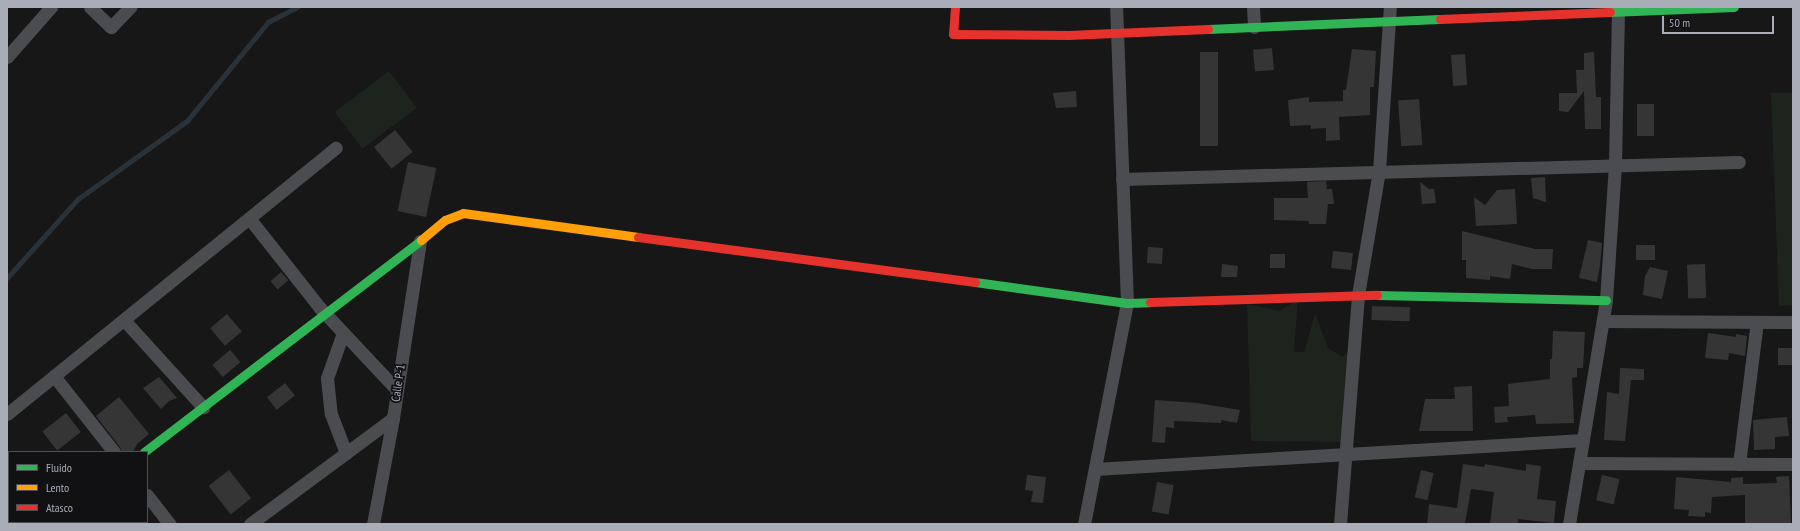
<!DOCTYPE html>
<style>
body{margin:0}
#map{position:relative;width:1800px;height:531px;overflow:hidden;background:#171717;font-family:"PT Sans Narrow",sans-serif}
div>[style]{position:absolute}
.green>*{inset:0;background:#1d241e;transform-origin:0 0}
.stream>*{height:4.5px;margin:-2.25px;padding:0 2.25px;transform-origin:2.25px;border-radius:2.25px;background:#2a3239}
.building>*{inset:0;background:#353536;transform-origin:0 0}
.street>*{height:13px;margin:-6.5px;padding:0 6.5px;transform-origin:6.5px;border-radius:6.5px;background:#4b4c50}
.fast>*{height:9px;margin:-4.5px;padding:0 4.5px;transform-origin:4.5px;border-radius:4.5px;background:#30b455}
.slow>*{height:9px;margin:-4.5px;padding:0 4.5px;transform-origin:4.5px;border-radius:4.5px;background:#ff9f0a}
.jam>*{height:9px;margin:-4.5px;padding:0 4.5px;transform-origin:4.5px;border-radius:4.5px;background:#e5322d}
span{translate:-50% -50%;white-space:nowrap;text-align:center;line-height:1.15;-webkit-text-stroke:3.5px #111113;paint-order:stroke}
.street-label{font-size:12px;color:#a8adb8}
.frame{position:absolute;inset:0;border:8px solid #a8adb8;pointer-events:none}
.legend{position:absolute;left:8px;top:451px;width:140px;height:72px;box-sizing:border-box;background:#111113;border:1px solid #4d4f55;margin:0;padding:5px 7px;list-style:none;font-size:12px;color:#a8adb8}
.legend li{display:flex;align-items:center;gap:8px;height:20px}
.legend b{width:20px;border:1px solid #4d4f55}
.scale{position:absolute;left:1662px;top:16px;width:112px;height:18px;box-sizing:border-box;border:2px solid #a8adb8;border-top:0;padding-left:5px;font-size:12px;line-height:14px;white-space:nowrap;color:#a8adb8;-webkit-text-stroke:3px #111113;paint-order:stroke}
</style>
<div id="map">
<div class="green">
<div style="left:389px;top:71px;width:46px;height:68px;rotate:53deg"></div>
<div style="clip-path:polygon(1771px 93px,1793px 93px,1793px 305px,1779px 306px)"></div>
<div style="clip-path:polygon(1298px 299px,1294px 352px,1304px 352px,1315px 314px,1328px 348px,1342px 357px,1350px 350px,1344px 442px,1251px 441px,1247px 304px,1280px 311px)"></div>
</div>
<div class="stream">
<div style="left:7px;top:278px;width:106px;rotate:-48.1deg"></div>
<div style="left:78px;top:199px;width:134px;rotate:-35.6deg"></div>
<div style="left:187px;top:121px;width:128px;rotate:-50.7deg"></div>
<div style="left:268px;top:22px;width:33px;rotate:-27deg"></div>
</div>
<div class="building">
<div style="left:1272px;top:48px;width:22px;height:19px;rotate:85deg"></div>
<div style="clip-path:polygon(1352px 49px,1376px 51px,1374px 87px,1370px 87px,1370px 115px,1339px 117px,1340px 140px,1326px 141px,1326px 128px,1311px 129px,1311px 125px,1290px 126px,1288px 100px,1309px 97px,1309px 102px,1343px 101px,1343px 90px,1346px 90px)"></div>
<div style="left:1200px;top:52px;width:18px;height:94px"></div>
<div style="clip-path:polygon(1594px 52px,1596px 97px,1601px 97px,1601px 129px,1585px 129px,1584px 91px,1568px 112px,1559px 111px,1559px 93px,1577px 93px,1576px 70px,1584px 70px,1584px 53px)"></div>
<div style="left:1465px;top:54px;width:31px;height:14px;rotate:86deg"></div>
<div style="clip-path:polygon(1076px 91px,1077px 107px,1056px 108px,1053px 93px)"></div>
<div style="left:1419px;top:99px;width:46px;height:21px;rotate:86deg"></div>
<div style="left:1637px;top:104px;width:17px;height:32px"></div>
<div style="left:395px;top:130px;width:28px;height:27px;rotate:51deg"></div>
<div style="left:408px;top:162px;width:29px;height:50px;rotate:12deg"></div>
<div style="clip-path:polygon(1545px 177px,1546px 202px,1533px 198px,1531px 178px)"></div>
<div style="clip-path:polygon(1326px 181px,1327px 189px,1332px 189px,1334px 204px,1328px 204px,1326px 224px,1309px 224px,1309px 221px,1274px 220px,1274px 198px,1308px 198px,1307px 182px)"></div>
<div style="clip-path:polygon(1420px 182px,1429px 189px,1434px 189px,1436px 203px,1422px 204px)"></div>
<div style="clip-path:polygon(1515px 189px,1517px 224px,1476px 226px,1474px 197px,1485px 205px,1497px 190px)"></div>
<div style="clip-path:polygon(1462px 231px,1535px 249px,1553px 249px,1552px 269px,1532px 269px,1512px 264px,1510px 279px,1490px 276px,1490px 280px,1466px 278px,1466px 260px,1462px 260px)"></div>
<div style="clip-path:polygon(1588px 240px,1602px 243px,1600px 266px,1597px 282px,1579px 278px)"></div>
<div style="left:1636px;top:245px;width:19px;height:15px"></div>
<div style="left:1148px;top:247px;width:15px;height:16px;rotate:4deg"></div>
<div style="left:1333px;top:251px;width:20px;height:17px;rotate:6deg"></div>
<div style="left:1270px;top:254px;width:15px;height:14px"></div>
<div style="clip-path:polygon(1222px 264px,1238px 266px,1237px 277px,1221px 277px)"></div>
<div style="left:1705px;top:264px;width:34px;height:18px;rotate:88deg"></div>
<div style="clip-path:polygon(1650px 267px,1668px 271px,1662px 299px,1643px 295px,1645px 276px)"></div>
<div style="left:281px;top:272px;width:11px;height:14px;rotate:49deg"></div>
<div style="left:1372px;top:306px;width:38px;height:14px;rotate:2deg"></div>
<div style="left:227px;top:314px;width:23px;height:22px;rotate:50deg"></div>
<div style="clip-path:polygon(1553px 331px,1585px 332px,1583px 368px,1577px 368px,1577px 377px,1572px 378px,1574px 423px,1536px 424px,1535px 415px,1507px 417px,1508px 422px,1495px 423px,1494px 407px,1509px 406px,1508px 384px,1550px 379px,1550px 359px,1552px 359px)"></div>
<div style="clip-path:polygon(1708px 333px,1736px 337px,1736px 334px,1747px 336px,1745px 356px,1729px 353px,1728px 360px,1705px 358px)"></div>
<div style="left:1778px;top:348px;width:15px;height:17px"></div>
<div style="left:230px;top:350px;width:16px;height:23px;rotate:50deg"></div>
<div style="clip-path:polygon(1620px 368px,1644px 369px,1644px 380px,1631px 380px,1625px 441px,1604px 440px,1607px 392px,1619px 394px)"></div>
<div style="clip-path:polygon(159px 377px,177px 398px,169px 401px,161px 409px,143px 388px)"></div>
<div style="left:285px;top:383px;width:16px;height:23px;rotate:52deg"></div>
<div style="clip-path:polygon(1472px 386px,1473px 431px,1419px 431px,1425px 399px,1455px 399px,1454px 387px)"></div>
<div style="clip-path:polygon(119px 397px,149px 434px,137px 444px,133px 452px,122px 452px,120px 447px,96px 416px)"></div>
<div style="clip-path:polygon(1155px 400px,1197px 403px,1240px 410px,1237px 423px,1221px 420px,1221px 423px,1174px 421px,1174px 428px,1166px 427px,1165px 443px,1152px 442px)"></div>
<div style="left:66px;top:413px;width:24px;height:30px;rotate:52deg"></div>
<div style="clip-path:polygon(1787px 417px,1789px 436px,1775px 437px,1775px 449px,1754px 450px,1753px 420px)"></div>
<div style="clip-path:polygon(1463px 464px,1484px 467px,1485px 464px,1526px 471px,1526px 464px,1541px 466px,1537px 499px,1556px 501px,1554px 523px,1518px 519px,1518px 524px,1490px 524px,1494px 492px,1471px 489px,1465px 524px,1427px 524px,1429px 504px,1457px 508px)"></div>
<div style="left:229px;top:470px;width:36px;height:26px;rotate:52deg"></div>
<div style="left:1421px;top:470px;width:13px;height:28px;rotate:13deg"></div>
<div style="clip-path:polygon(1027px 475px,1046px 477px,1043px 503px,1031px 502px,1033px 491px,1025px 490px)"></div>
<div style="left:1602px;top:475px;width:18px;height:26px;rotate:13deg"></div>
<div style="clip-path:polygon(1789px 476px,1791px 524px,1745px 524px,1745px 495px,1712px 497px,1711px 513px,1705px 512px,1705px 517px,1688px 516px,1689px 510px,1674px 509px,1676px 477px,1731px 482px,1731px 478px,1743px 477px,1743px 484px,1777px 483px,1776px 477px)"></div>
<div style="left:1157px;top:482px;width:17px;height:30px;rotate:10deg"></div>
</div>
<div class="street">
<div style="left:90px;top:7px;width:29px;rotate:44deg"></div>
<div style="left:111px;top:27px;width:28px;rotate:-46deg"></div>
<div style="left:1253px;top:7px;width:20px;rotate:87deg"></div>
<div style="left:7px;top:57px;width:67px;rotate:-48.7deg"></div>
<div style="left:1122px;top:179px;width:617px;rotate:-1.58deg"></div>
<div style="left:249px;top:218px;width:115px;rotate:51.7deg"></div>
<div style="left:320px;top:308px;width:112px;rotate:46.8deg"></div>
<div style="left:124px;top:320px;width:118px;rotate:47.8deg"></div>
<div style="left:1603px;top:321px;width:190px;rotate:0.3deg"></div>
<div style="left:343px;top:333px;width:48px;rotate:109.6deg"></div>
<div style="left:327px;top:378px;width:36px;rotate:84deg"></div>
<div style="left:331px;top:414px;width:42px;rotate:69deg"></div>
<div style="left:54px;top:376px;width:97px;rotate:51.7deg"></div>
<div style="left:7px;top:414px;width:423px;rotate:-39deg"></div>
<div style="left:1579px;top:463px;width:214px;rotate:0.3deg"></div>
<div style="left:1739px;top:464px;width:143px;rotate:-82.8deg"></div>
<div style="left:1095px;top:469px;width:489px;rotate:-3.4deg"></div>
<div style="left:147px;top:495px;width:37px;rotate:52deg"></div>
<div style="left:52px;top:524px;width:4px;rotate:-34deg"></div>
<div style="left:250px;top:524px;width:178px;rotate:-36.5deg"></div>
<div style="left:373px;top:524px;width:108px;rotate:-79.3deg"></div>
<div style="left:393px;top:418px;width:179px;rotate:-81.3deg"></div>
<div style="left:1084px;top:524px;width:225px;rotate:-79deg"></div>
<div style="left:1127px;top:303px;width:296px;rotate:-92.1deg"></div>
<div style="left:1340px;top:524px;width:230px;rotate:-85.5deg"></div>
<div style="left:1358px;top:295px;width:126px;rotate:-80.4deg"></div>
<div style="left:1379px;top:171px;width:164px;rotate:-86.2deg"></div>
<div style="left:1569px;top:524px;width:227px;rotate:-80.6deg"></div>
<div style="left:1606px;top:300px;width:135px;rotate:-86.2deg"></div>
<div style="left:1615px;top:165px;width:152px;rotate:-88.9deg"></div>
</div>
<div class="fast">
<div style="left:1610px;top:12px;width:124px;rotate:-2.3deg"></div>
<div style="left:1208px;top:29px;width:232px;rotate:-2.5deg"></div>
<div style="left:975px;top:282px;width:153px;rotate:7.9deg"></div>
<div style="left:1127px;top:303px;width:23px;rotate:-2deg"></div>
<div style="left:1377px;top:295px;width:229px;rotate:1.3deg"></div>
<div style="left:144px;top:452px;width:349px;rotate:-37.4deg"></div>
</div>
<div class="slow">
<div style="left:421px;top:240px;width:31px;rotate:-40deg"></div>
<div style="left:445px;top:220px;width:19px;rotate:-21deg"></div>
<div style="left:463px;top:213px;width:177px;rotate:7.8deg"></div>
</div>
<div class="jam">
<div style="left:955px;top:7px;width:27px;rotate:94deg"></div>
<div style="left:953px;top:34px;width:115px;rotate:0.5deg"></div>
<div style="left:1068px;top:35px;width:140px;rotate:-2.5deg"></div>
<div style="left:1440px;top:19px;width:170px;rotate:-2.4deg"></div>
<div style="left:638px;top:237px;width:340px;rotate:7.6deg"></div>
<div style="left:1150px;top:302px;width:227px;rotate:-1.8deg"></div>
</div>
<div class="street-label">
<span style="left:398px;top:383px;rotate:-82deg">Calle P-1</span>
</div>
<div class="frame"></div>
<ul class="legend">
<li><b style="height:5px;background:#30b455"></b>Fluido</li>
<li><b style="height:5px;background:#ff9f0a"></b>Lento</li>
<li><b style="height:5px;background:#e5322d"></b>Atasco</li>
</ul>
<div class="scale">50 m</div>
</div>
